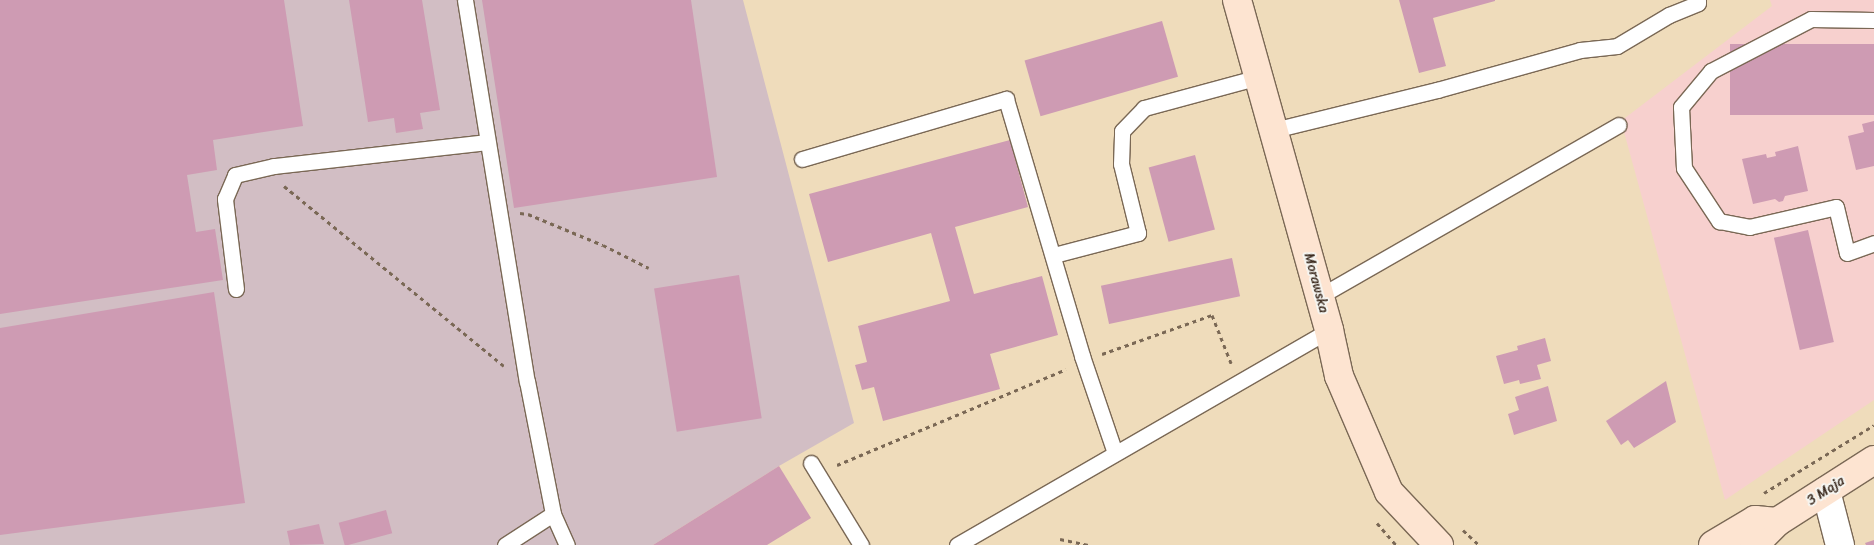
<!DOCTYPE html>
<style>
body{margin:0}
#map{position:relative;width:1874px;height:545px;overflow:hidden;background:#efdcbb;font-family:Sriracha,sans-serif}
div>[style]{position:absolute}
.built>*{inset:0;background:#f7d0ce}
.industrial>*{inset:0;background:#d2bec4}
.building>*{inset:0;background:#ce9bb3;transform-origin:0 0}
.path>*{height:3px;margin-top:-1.5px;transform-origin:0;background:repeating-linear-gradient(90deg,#7a6855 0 4px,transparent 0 8px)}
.roads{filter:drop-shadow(1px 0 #7a6855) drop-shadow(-1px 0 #7a6855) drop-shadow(0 1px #7a6855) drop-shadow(0 -1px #7a6855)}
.lane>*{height:15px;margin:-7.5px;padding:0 7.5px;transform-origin:7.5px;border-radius:7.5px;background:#fff}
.street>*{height:28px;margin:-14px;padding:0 14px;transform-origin:14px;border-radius:14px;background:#fff}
.secondary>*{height:28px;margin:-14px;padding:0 14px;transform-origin:14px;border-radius:14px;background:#fde4d1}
span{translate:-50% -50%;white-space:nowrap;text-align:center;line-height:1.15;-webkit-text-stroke:4px #f6f6f2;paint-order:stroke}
.street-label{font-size:14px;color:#3b2a1e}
</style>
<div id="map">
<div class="built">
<div style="clip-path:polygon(1770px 0,1874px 0,1874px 400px,1725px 500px,1621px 121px,1772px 6px)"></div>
</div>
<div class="industrial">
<div style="clip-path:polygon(0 0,743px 0,854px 423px,779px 466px,653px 545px,0 545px)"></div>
</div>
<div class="building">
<div style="clip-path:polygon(0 0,284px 0,303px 126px,213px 140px,217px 170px,187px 175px,196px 232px,215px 229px,223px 280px,0 314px)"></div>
<div style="clip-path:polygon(349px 0,422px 0,440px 110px,420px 113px,423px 129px,396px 133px,394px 118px,368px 122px)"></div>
<div style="clip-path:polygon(482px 0,691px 0,717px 177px,514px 208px)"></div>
<div style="clip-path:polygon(1399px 0,1495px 0,1495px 1px,1433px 18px,1446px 66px,1419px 73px)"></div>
<div style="left:1162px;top:21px;width:58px;height:143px;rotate:74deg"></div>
<div style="left:1874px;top:44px;width:71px;height:144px;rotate:90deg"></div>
<div style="clip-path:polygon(1874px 121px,1874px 166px,1856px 170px,1848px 136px,1864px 132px,1862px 124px)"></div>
<div style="clip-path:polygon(1010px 140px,1028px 207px,955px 227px,974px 294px,1042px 276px,1058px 335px,990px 354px,1000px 389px,883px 421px,874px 387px,862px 390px,855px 365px,867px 362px,858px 326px,950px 301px,931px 233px,828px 262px,809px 194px)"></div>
<div style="clip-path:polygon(1798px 146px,1808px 191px,1785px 196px,1783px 201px,1779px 202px,1775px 199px,1753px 204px,1742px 159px,1766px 154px,1767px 158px,1776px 156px,1775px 152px)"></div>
<div style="left:1195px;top:155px;width:77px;height:48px;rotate:75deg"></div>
<div style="left:1808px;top:230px;width:115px;height:35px;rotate:77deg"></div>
<div style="left:1232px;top:258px;width:39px;height:134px;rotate:78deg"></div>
<div style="left:739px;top:275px;width:145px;height:86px;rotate:81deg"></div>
<div style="clip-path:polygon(214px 292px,245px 503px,0 535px,0 328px)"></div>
<div style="clip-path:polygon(1545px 338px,1551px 361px,1537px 365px,1541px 379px,1520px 384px,1519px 380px,1504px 384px,1496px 356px,1518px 350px,1517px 346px)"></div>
<div style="clip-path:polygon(1666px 381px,1676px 422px,1634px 448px,1628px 440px,1621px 445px,1606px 421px)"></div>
<div style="clip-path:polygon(1548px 386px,1557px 421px,1514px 435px,1508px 414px,1519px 410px,1515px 397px)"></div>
<div style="clip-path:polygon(779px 466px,811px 518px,767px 545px,653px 545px)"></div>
<div style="left:386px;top:510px;width:24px;height:49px;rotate:75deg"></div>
<div style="clip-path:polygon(319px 524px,324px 544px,290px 545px,287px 531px)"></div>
<div style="clip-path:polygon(1874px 540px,1874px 545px,1866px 545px,1865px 543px)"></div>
</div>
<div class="path">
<div style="left:284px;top:186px;width:284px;rotate:39.3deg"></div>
<div style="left:520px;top:213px;width:8px;rotate:7deg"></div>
<div style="left:528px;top:214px;width:81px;rotate:22.5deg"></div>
<div style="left:603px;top:245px;width:51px;rotate:26.6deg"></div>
<div style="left:1102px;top:354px;width:117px;rotate:-19.5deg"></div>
<div style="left:1212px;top:315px;width:52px;rotate:68.4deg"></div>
<div style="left:837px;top:465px;width:248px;rotate:-22.7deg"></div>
<div style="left:1764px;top:493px;width:129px;rotate:-31.7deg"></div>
<div style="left:1377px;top:523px;width:29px;rotate:49deg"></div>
<div style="left:1463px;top:530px;width:22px;rotate:43deg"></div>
<div style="left:1060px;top:539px;width:29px;rotate:12deg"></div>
</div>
<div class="roads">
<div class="lane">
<div style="left:465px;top:0;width:386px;rotate:80.8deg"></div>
<div style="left:527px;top:381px;width:136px;rotate:78.9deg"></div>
<div style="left:553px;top:514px;width:34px;rotate:66deg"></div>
<div style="left:1874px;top:20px;width:63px;rotate:-179.1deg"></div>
<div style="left:1811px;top:19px;width:113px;rotate:152.5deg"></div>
<div style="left:1711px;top:71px;width:47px;rotate:129.8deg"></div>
<div style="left:1681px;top:107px;width:61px;rotate:87.2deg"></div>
<div style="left:1684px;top:168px;width:64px;rotate:56.6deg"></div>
<div style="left:1719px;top:221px;width:31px;rotate:11deg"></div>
<div style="left:1749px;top:227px;width:89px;rotate:-12.9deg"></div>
<div style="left:1836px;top:207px;width:47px;rotate:76.6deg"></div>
<div style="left:1847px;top:253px;width:29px;rotate:-20deg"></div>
<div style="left:1274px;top:130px;width:168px;rotate:-13.8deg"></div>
<div style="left:1437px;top:90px;width:148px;rotate:-15.6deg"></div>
<div style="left:1580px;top:50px;width:37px;rotate:-6deg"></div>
<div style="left:1617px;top:46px;width:61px;rotate:-30.8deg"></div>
<div style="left:1669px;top:15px;width:31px;rotate:-22deg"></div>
<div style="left:1698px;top:3px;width:3px;rotate:-90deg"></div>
<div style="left:802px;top:159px;width:213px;rotate:-16.4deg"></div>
<div style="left:1006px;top:99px;width:268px;rotate:73.5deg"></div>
<div style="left:1082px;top:356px;width:102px;rotate:71.2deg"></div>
<div style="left:1054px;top:255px;width:87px;rotate:-14.7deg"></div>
<div style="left:1138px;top:233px;width:71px;rotate:-103.8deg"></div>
<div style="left:1121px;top:164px;width:33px;rotate:-88deg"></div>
<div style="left:1122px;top:131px;width:32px;rotate:-46deg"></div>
<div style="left:1144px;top:108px;width:119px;rotate:-15.1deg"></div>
<div style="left:236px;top:289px;width:91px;rotate:-97deg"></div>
<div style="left:225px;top:199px;width:26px;rotate:-67deg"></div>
<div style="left:235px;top:175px;width:40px;rotate:-13deg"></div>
<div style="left:274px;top:166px;width:214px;rotate:-6.4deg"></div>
<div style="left:1320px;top:296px;width:344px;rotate:-29.8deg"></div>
<div style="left:811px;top:463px;width:96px;rotate:58.6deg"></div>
<div style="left:505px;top:545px;width:57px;rotate:-32.9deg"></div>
<div style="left:957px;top:545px;width:430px;rotate:-30deg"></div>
</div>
<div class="street">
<div style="left:1826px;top:491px;width:56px;rotate:75.5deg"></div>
</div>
<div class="secondary">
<div style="left:1237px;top:0;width:343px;rotate:74.4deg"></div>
<div style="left:1329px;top:330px;width:47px;rotate:77.7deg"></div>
<div style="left:1339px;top:376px;width:126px;rotate:66.7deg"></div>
<div style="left:1389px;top:492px;width:73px;rotate:46.7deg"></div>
<div style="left:1713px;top:545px;width:49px;rotate:-30.8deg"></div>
<div style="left:1755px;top:520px;width:22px;rotate:5deg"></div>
<div style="left:1754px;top:545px;width:33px;rotate:-45deg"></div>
<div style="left:1777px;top:522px;width:115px;rotate:-32.6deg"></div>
</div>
</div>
<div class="street-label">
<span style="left:1316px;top:283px;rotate:75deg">Morawska</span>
<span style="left:1826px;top:491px;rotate:-33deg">3 Maja</span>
</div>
</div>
